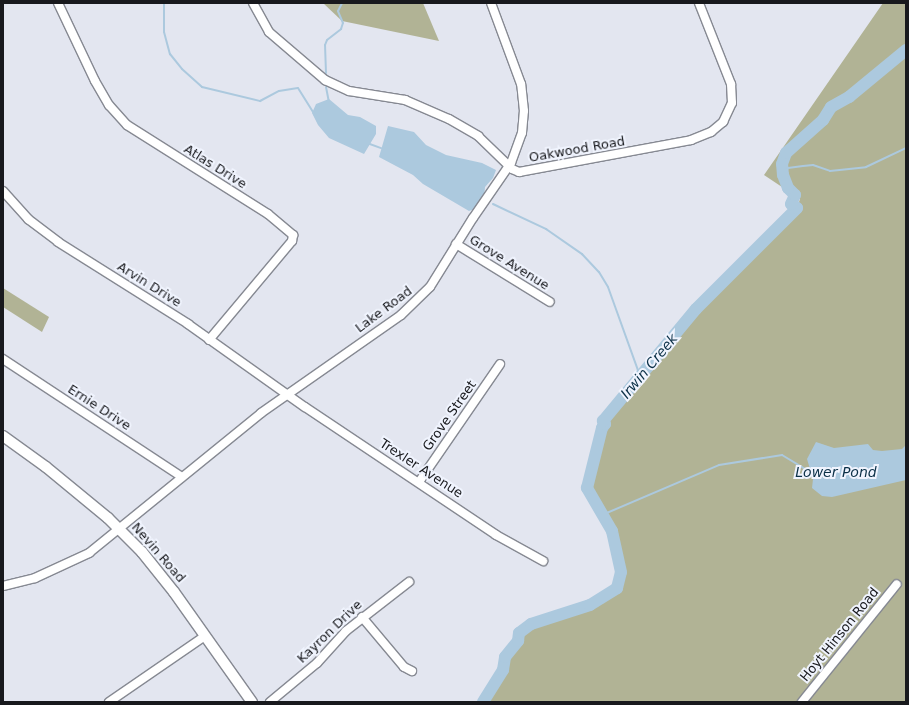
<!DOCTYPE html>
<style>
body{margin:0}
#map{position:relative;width:909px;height:705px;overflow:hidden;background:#e3e6f0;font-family:"DejaVu Sans",sans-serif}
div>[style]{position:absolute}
.forest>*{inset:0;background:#b1b395}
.water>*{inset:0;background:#acc9de}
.stream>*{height:2px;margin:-1px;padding:0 1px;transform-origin:1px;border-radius:1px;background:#acc9de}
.river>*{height:12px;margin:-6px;padding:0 6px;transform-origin:6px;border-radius:6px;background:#acc9de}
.roads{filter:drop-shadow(1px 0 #868992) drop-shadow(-1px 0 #868992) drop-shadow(0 1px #868992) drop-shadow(0 -1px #868992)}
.minor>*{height:8px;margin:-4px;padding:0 4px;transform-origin:4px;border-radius:4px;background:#fff}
.major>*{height:10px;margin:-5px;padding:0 5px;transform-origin:5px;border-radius:5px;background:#fff}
span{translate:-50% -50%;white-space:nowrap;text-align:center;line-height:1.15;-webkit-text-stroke:4px #f0f4fe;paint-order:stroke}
.street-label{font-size:13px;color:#18191d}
.water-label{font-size:14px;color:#0b3047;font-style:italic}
.frame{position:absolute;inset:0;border:4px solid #18191d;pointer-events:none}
</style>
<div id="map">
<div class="forest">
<div style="clip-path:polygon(323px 3px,423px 3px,439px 41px,342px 21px)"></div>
<div style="clip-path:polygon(883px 3px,906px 3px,906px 702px,483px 702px,503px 670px,505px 657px,518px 641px,519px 633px,531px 624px,590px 605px,617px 588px,621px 572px,612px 531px,587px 488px,602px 428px,605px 424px,603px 421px,696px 309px,797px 208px,800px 199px,764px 175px)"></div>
<div style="clip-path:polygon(3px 288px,49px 317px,42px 332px,3px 307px)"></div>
</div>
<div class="water">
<div style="clip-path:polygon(329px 99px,348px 115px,360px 117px,376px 126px,376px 134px,364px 154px,329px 138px,318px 125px,312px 113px,316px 104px)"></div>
<div style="clip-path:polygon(388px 126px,414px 132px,426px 145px,446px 155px,482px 163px,496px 170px,493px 178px,485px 187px,484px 199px,477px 208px,469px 211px,423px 184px,413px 175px,379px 157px)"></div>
<div style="clip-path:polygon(816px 442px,834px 448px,868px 444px,873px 450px,882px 451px,902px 449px,906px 445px,906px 480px,832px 497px,822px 496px,812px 488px,813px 479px,807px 459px)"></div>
</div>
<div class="stream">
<div style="left:164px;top:3px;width:29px;rotate:90deg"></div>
<div style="left:164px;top:32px;width:23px;rotate:75deg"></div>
<div style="left:170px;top:54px;width:19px;rotate:51deg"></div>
<div style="left:182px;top:69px;width:27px;rotate:42deg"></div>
<div style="left:202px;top:87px;width:60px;rotate:13.6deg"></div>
<div style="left:260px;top:101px;width:21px;rotate:-28deg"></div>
<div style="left:279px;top:91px;width:19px;rotate:-9deg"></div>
<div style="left:298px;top:88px;width:31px;rotate:58deg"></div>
<div style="left:326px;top:73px;width:28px;rotate:-92deg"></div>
<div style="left:325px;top:45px;width:5px;rotate:-68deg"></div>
<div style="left:327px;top:40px;width:18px;rotate:-38deg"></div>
<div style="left:341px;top:29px;width:6px;rotate:-72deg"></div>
<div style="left:343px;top:23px;width:13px;rotate:-113deg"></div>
<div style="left:338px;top:11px;width:9px;rotate:-63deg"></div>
<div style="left:326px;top:87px;width:15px;rotate:79deg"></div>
<div style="left:367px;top:143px;width:15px;rotate:20deg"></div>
<div style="left:783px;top:175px;width:9px;rotate:-54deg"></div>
<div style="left:788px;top:168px;width:15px;rotate:-8deg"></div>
<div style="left:803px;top:166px;width:10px;rotate:-6deg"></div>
<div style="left:813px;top:165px;width:18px;rotate:19deg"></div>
<div style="left:830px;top:171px;width:36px;rotate:-6deg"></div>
<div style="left:866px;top:167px;width:44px;rotate:-25.4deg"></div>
<div style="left:493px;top:204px;width:59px;rotate:25.3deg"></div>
<div style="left:546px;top:229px;width:44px;rotate:34.8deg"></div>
<div style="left:582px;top:254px;width:25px;rotate:47deg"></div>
<div style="left:599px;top:272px;width:17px;rotate:59deg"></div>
<div style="left:608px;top:287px;width:95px;rotate:70.2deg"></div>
<div style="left:602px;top:515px;width:127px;rotate:-23.1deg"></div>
<div style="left:719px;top:465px;width:64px;rotate:-9deg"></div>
<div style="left:782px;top:455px;width:35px;rotate:31deg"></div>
</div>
<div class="river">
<div style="left:483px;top:702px;width:38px;rotate:-58deg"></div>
<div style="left:503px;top:670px;width:13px;rotate:-81deg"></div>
<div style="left:505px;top:657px;width:21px;rotate:-51deg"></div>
<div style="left:518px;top:641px;width:8px;rotate:-83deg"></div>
<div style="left:519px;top:633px;width:15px;rotate:-37deg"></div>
<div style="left:531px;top:624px;width:62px;rotate:-17.9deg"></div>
<div style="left:590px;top:605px;width:32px;rotate:-32deg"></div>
<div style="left:617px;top:588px;width:16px;rotate:-76deg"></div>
<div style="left:621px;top:572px;width:42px;rotate:-102.4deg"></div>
<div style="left:612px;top:531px;width:50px;rotate:-120.2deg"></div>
<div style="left:587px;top:488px;width:62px;rotate:-76deg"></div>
<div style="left:602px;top:428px;width:5px;rotate:-53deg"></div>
<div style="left:605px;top:424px;width:4px;rotate:-124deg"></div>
<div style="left:603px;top:421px;width:146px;rotate:-50.3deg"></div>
<div style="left:696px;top:309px;width:143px;rotate:-45deg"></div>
<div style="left:797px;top:208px;width:7px;rotate:-146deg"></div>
<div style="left:791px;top:204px;width:10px;rotate:-66deg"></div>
<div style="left:795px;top:195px;width:10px;rotate:-135deg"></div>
<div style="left:788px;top:188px;width:14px;rotate:-111deg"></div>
<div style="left:783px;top:175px;width:11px;rotate:-95deg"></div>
<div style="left:782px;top:164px;width:12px;rotate:-70deg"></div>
<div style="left:786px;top:153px;width:50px;rotate:-41.7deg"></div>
<div style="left:823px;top:120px;width:15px;rotate:-58deg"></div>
<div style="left:831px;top:107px;width:21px;rotate:-29deg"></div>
<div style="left:849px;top:97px;width:74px;rotate:-39.5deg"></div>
</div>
<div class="roads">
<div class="minor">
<div style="left:58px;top:3px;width:86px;rotate:64.6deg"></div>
<div style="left:95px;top:81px;width:28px;rotate:60deg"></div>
<div style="left:109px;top:105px;width:27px;rotate:48deg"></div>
<div style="left:127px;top:125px;width:167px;rotate:32.3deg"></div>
<div style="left:268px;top:214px;width:33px;rotate:40deg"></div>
<div style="left:293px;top:235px;width:6px;rotate:99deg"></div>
<div style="left:292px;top:241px;width:129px;rotate:130deg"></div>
<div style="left:253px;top:3px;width:33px;rotate:61deg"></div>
<div style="left:269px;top:32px;width:74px;rotate:40.6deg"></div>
<div style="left:325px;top:80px;width:26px;rotate:25deg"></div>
<div style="left:349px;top:91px;width:57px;rotate:9.1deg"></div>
<div style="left:405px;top:100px;width:48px;rotate:23.4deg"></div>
<div style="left:449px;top:119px;width:34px;rotate:30deg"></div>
<div style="left:478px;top:136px;width:47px;rotate:44.1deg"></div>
<div style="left:512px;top:169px;width:8px;rotate:23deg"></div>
<div style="left:519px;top:172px;width:175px;rotate:-10.5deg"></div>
<div style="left:691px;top:140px;width:22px;rotate:-22deg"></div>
<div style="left:711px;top:132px;width:16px;rotate:-40deg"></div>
<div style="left:723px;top:122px;width:21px;rotate:-65deg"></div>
<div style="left:732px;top:103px;width:19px;rotate:-93deg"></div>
<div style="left:731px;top:84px;width:87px;rotate:-111.6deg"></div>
<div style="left:3px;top:191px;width:38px;rotate:48deg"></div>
<div style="left:28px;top:219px;width:38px;rotate:37deg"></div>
<div style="left:58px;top:242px;width:154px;rotate:32.2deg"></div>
<div style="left:188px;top:324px;width:143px;rotate:35.4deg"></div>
<div style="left:305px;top:407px;width:230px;rotate:33.8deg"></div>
<div style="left:496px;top:535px;width:54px;rotate:29deg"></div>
<div style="left:456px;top:244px;width:110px;rotate:31.7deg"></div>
<div style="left:3px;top:359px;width:214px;rotate:33.4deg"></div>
<div style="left:419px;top:482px;width:143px;rotate:-55.5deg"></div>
<div style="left:3px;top:586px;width:33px;rotate:-14deg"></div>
<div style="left:35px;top:578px;width:60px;rotate:-24.8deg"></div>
<div style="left:89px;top:553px;width:222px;rotate:-39.1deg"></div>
<div style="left:261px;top:413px;width:171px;rotate:-35deg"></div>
<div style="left:401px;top:315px;width:40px;rotate:-44deg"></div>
<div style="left:430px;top:287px;width:81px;rotate:-58.1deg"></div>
<div style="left:473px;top:218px;width:67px;rotate:-55.4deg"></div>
<div style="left:511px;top:163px;width:32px;rotate:-70deg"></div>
<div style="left:522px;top:133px;width:22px;rotate:-85deg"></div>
<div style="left:524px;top:111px;width:27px;rotate:-96deg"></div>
<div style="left:521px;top:84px;width:86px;rotate:-110.3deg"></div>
<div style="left:362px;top:617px;width:65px;rotate:50deg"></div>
<div style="left:404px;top:667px;width:9px;rotate:27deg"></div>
<div style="left:109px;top:702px;width:116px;rotate:-34.5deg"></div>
<div style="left:270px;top:702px;width:61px;rotate:-39.7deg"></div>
<div style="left:317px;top:663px;width:43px;rotate:-47.8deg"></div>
<div style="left:346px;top:631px;width:80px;rotate:-37.9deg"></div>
<div style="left:802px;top:702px;width:151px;rotate:-51.2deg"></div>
</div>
<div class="major">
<div style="left:3px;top:436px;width:53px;rotate:35.8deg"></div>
<div style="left:46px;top:467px;width:80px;rotate:39.4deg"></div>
<div style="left:108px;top:518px;width:48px;rotate:45deg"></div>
<div style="left:142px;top:552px;width:51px;rotate:51.3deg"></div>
<div style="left:174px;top:592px;width:135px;rotate:54.7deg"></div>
</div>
</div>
<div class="street-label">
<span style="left:577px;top:150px;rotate:-10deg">Oakwood Road</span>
<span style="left:215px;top:167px;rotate:32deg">Atlas Drive</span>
<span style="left:509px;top:263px;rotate:32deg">Grove Avenue</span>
<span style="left:149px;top:285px;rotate:32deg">Arvin Drive</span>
<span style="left:384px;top:310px;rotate:-37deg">Lake Road</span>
<span style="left:99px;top:408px;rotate:33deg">Ernie Drive</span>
<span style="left:450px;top:416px;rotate:-55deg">Grove Street</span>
<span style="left:421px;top:469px;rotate:33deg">Trexler Avenue</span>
<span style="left:158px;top:553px;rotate:49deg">Nevin Road</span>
<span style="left:330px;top:632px;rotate:-44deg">Kayron Drive</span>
<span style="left:840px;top:635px;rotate:-51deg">Hoyt Hinson Road</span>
</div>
<div class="water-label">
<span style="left:649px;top:366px;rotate:-50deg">Irwin Creek</span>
<span style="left:836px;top:472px">Lower Pond</span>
</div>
<div class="frame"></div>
</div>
